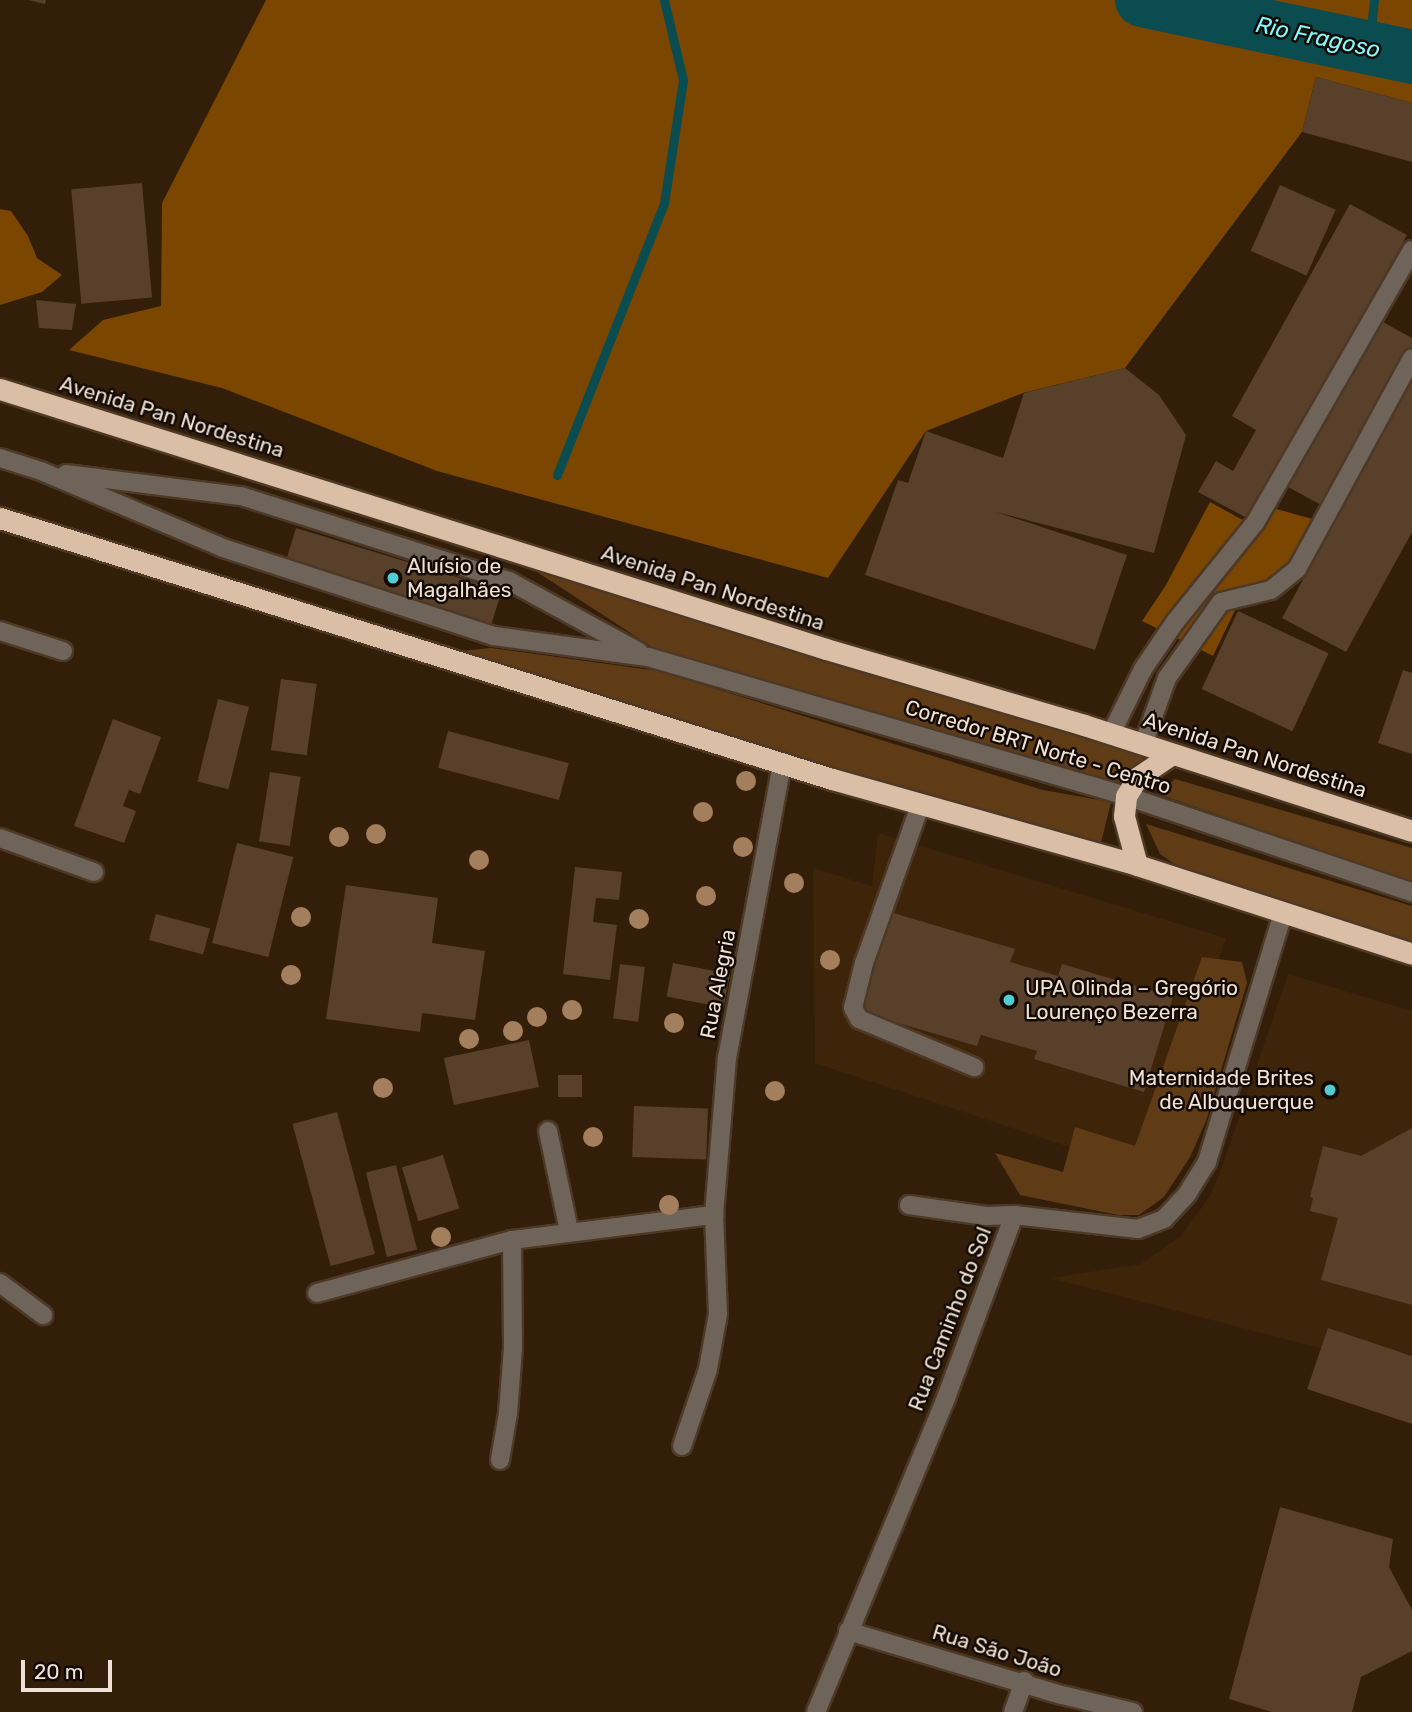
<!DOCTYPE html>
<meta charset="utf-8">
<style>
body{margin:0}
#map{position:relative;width:1412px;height:1712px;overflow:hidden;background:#331e09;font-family:Rubik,sans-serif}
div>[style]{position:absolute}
.built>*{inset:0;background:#3e2408}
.green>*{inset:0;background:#603c16}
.forest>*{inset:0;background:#7a4600}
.stream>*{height:9px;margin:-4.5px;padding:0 4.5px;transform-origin:4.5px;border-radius:4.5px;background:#0a4c4f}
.river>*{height:54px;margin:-27px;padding:0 27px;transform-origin:27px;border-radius:27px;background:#0a4c4f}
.building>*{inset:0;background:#58402b;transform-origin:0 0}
.roads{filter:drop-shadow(2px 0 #4d3926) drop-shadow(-2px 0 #4d3926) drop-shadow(0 2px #4d3926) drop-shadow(0 -2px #4d3926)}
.minor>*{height:18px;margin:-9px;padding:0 9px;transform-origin:9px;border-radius:9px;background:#6f645a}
.highway>*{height:21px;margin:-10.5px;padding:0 10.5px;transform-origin:10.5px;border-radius:10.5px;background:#dabea5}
.trees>*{width:20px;height:20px;margin:-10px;border-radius:50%;background:#a37f5e}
.dots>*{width:19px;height:19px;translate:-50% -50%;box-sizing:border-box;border:4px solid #130a03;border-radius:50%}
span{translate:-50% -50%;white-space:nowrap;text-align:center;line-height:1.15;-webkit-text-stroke:5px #130a03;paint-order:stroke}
.street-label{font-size:21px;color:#efe1d5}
.poi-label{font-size:21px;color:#efe1d5}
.left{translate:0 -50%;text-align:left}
.right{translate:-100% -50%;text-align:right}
.water-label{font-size:23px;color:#84f7fc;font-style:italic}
.scale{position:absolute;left:21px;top:1660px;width:91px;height:32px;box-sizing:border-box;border:4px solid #efe1d5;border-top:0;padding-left:9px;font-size:21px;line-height:24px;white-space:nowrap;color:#efe1d5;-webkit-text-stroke:5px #130a03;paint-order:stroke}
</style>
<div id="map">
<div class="built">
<div style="clip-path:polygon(878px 833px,1226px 938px,1145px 1172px,815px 1063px,813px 868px,872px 886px)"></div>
<div style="clip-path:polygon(1288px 974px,1412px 1011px,1412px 1355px,1331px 1333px,1327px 1350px,1051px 1278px,1141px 1264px,1181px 1236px,1210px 1196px,1221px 1170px)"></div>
</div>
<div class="green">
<div style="clip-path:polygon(534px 570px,746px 637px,1146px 757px,1129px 769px,1122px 783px,655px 649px)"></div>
<div style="clip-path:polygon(491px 648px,658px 671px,1043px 790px,1111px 802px,1100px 847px,673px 720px,461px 651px)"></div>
<div style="clip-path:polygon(1175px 779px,1412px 848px,1412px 882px,1158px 794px)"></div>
<div style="clip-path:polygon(1146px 824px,1412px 906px,1412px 942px,1180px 868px,1160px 854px)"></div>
<div style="clip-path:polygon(1202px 957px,1242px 962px,1247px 983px,1206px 1121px,1190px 1157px,1164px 1197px,1139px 1215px,1118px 1215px,1020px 1195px,995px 1153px,1063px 1172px,1075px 1127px,1135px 1146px)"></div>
</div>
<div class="forest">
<div style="clip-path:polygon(266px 0,1412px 0,1412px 103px,1316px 77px,1302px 132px,1125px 368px,1023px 393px,926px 431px,828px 578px,437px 471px,222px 388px,69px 350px,103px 320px,161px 306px,162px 203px)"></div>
<div style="clip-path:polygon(0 209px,11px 211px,28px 236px,37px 258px,62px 275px,42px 292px,0 305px)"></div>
<div style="clip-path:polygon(1210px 502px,1250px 524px,1262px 505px,1316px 520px,1296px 561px,1258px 603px,1237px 606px,1213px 656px,1142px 621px,1166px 585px)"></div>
</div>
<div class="stream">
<div style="left:1369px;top:47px;width:47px;rotate:-83.9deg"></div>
<div style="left:557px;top:475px;width:292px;rotate:-68.5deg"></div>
<div style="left:664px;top:203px;width:124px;rotate:-81.2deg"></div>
<div style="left:683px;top:80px;width:82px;rotate:-103.4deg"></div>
</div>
<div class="river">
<div style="left:1142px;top:0;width:276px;rotate:11.9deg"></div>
</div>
<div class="building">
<div style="clip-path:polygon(28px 0,46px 0,45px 4px)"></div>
<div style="clip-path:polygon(1316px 77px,1412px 103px,1412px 162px,1302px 132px)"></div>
<div style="left:142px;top:183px;width:115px;height:71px;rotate:85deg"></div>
<div style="left:1280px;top:185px;width:61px;height:72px;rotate:24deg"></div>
<div style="clip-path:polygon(1350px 204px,1407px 235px,1249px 519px,1198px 492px,1216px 461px,1233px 471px,1256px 430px,1232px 416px)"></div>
<div style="clip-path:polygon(36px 300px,76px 304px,72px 330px,39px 328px)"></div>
<div style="clip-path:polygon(1381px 321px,1412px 338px,1412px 347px,1323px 506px,1288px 487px)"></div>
<div style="clip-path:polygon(1125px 368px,1159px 395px,1186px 435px,1154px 553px,996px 512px,1127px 555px,1095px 650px,865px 575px,898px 480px,908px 483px,926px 431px,1003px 458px,1024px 393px)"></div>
<div style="clip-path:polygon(1412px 381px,1412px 532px,1346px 652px,1282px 618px)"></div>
<div style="left:296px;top:528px;width:215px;height:39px;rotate:17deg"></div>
<div style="left:1238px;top:611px;width:100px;height:86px;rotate:25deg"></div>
<div style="clip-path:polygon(1403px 670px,1412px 673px,1412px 754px,1378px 743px)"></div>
<div style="left:281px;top:679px;width:36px;height:72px;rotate:8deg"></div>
<div style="left:218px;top:699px;width:32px;height:85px;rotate:14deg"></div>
<div style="clip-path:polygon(113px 719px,161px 737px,140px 794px,129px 790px,123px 806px,136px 811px,124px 843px,74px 826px)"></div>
<div style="left:448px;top:731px;width:125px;height:38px;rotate:15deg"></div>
<div style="left:270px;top:772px;width:31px;height:70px;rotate:9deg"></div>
<div style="left:237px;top:843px;width:58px;height:103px;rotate:14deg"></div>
<div style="clip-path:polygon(575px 867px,622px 872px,619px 900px,596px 898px,593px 922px,617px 925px,610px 980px,563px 974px)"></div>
<div style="clip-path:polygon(346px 885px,438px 898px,432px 943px,485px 951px,475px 1020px,422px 1013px,420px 1032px,326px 1019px)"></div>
<div style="clip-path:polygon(890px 912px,1015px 949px,1010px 962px,1058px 976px,1062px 964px,1173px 997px,1144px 1092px,1034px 1059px,1037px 1051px,981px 1035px,977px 1046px,860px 1012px)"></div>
<div style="left:156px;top:914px;width:56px;height:27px;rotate:15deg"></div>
<div style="left:673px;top:963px;width:58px;height:34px;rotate:11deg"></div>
<div style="left:620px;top:964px;width:25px;height:55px;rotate:7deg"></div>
<div style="left:529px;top:1040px;width:48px;height:87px;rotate:78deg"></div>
<div style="left:582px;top:1075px;width:22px;height:24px;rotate:90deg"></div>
<div style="left:634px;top:1106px;width:74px;height:51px;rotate:2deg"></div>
<div style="left:337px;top:1112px;width:147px;height:46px;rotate:75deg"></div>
<div style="clip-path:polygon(1412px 1128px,1412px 1305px,1321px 1280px,1338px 1218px,1310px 1211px,1313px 1198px,1310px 1197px,1323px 1146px,1361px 1156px)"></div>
<div style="left:443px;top:1155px;width:56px;height:43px;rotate:73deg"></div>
<div style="left:396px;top:1165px;width:87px;height:31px;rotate:76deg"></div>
<div style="clip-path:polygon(1328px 1328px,1412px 1356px,1412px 1424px,1307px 1389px)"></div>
<div style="clip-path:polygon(1280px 1507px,1393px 1539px,1389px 1567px,1412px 1610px,1412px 1651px,1361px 1677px,1352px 1712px,1272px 1712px,1229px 1699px)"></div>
</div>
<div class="roads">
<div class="minor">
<div style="left:0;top:458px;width:43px;rotate:17.6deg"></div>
<div style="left:41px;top:471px;width:198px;rotate:22.9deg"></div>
<div style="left:223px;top:548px;width:285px;rotate:18deg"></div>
<div style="left:494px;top:636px;width:155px;rotate:7.8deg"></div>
<div style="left:648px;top:657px;width:498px;rotate:16.2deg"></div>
<div style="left:1126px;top:796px;width:302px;rotate:18.6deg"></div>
<div style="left:66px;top:474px;width:176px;rotate:7.2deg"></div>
<div style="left:241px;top:496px;width:281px;rotate:17.6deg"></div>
<div style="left:509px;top:581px;width:148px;rotate:28.6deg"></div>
<div style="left:0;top:631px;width:66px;rotate:17.6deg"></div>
<div style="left:1111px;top:734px;width:72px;rotate:-63.8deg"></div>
<div style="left:1143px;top:669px;width:57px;rotate:-55.8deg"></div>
<div style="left:1175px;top:622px;width:127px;rotate:-51.1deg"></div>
<div style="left:1255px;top:523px;width:315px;rotate:-60.1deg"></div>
<div style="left:1143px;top:745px;width:71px;rotate:-70.3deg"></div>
<div style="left:1167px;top:678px;width:93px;rotate:-54.6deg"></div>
<div style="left:1221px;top:602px;width:51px;rotate:-13.5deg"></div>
<div style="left:1271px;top:590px;width:33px;rotate:-39deg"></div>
<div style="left:1297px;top:569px;width:240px;rotate:-61.4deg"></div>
<div style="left:921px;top:803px;width:170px;rotate:109.6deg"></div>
<div style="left:864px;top:963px;width:46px;rotate:103.7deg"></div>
<div style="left:853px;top:1008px;width:13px;rotate:61deg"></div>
<div style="left:859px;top:1019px;width:125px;rotate:22.7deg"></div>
<div style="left:0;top:838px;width:100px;rotate:19.9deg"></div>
<div style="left:548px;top:1131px;width:102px;rotate:78.1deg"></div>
<div style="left:909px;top:1205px;width:78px;rotate:8.1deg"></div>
<div style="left:986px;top:1216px;width:28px;rotate:-2deg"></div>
<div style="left:0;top:1283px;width:54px;rotate:36.7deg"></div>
<div style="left:317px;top:1293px;width:202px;rotate:-15.2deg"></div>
<div style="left:512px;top:1240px;width:204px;rotate:-7.1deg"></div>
<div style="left:714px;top:1215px;width:158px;rotate:-85.3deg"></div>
<div style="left:727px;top:1058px;width:300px;rotate:-79.4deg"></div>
<div style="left:682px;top:1446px;width:81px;rotate:-71.3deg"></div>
<div style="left:708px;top:1369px;width:56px;rotate:-79.7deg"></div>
<div style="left:718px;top:1314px;width:99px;rotate:-92.3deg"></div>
<div style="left:500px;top:1460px;width:48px;rotate:-80.3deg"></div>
<div style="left:508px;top:1413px;width:65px;rotate:-85.6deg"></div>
<div style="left:513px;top:1348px;width:108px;rotate:-90.5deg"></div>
<div style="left:848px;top:1631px;width:223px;rotate:16.7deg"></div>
<div style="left:1062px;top:1695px;width:73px;rotate:13.5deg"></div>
<div style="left:816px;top:1712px;width:340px;rotate:-67.5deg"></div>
<div style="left:946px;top:1398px;width:195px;rotate:-69.6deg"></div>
<div style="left:1014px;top:1215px;width:125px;rotate:6.4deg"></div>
<div style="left:1138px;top:1229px;width:28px;rotate:-21deg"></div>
<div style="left:1164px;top:1219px;width:34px;rotate:-47deg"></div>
<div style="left:1187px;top:1194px;width:38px;rotate:-58deg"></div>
<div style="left:1207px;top:1162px;width:260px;rotate:-73deg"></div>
<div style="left:1013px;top:1712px;width:33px;rotate:-70deg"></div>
</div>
<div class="highway">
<div style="left:0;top:389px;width:866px;rotate:17.47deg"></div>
<div style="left:826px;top:649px;width:269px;rotate:16.4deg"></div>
<div style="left:1084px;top:725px;width:345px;rotate:17.9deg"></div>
<div style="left:0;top:518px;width:872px;rotate:17.42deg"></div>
<div style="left:832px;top:779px;width:317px;rotate:15.7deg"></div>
<div style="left:1137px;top:865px;width:289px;rotate:17.9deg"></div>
<div style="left:1137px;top:865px;width:51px;rotate:-104.9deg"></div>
<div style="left:1124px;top:816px;width:20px;rotate:-84deg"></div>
<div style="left:1126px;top:796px;width:22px;rotate:-58deg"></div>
<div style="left:1138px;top:777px;width:41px;rotate:-34.1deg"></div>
</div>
</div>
<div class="trees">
<div style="left:746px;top:781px"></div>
<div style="left:703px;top:812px"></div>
<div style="left:376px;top:834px"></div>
<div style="left:339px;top:837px"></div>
<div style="left:743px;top:847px"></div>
<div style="left:479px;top:860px"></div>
<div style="left:794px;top:883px"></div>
<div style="left:706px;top:896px"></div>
<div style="left:301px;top:917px"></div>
<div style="left:639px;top:919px"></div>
<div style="left:830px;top:960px"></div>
<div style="left:291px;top:975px"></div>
<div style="left:572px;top:1010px"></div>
<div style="left:537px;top:1017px"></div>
<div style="left:674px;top:1023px"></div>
<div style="left:513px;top:1031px"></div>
<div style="left:469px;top:1039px"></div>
<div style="left:383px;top:1088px"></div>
<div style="left:775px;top:1091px"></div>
<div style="left:593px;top:1137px"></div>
<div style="left:669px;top:1205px"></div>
<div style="left:441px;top:1237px"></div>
</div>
<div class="dots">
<div style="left:393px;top:578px;background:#51ccd2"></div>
<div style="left:1009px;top:1000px;background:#51ccd2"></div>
<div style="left:1330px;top:1090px;background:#51ccd2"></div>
</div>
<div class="street-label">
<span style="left:172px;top:417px;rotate:17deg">Avenida Pan Nordestina</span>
<span style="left:713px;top:588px;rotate:18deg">Avenida Pan Nordestina</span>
<span style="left:1038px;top:747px;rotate:17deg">Corredor BRT Norte - Centro</span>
<span style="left:1255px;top:755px;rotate:18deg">Avenida Pan Nordestina</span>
<span style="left:718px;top:984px;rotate:-79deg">Rua Alegria</span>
<span style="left:950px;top:1319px;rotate:-69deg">Rua Caminho do Sol</span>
<span style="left:997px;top:1651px;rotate:17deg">Rua São João</span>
</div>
<div class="poi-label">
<span class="left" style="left:407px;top:578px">Aluísio de<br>Magalhães</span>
<span class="left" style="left:1025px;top:1000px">UPA Olinda – Gregório<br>Lourenço Bezerra</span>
<span class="right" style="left:1314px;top:1090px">Maternidade Brites<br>de Albuquerque</span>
</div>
<div class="water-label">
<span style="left:1318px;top:37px;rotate:12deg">Rio Fragoso</span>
</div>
<div class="scale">20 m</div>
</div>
